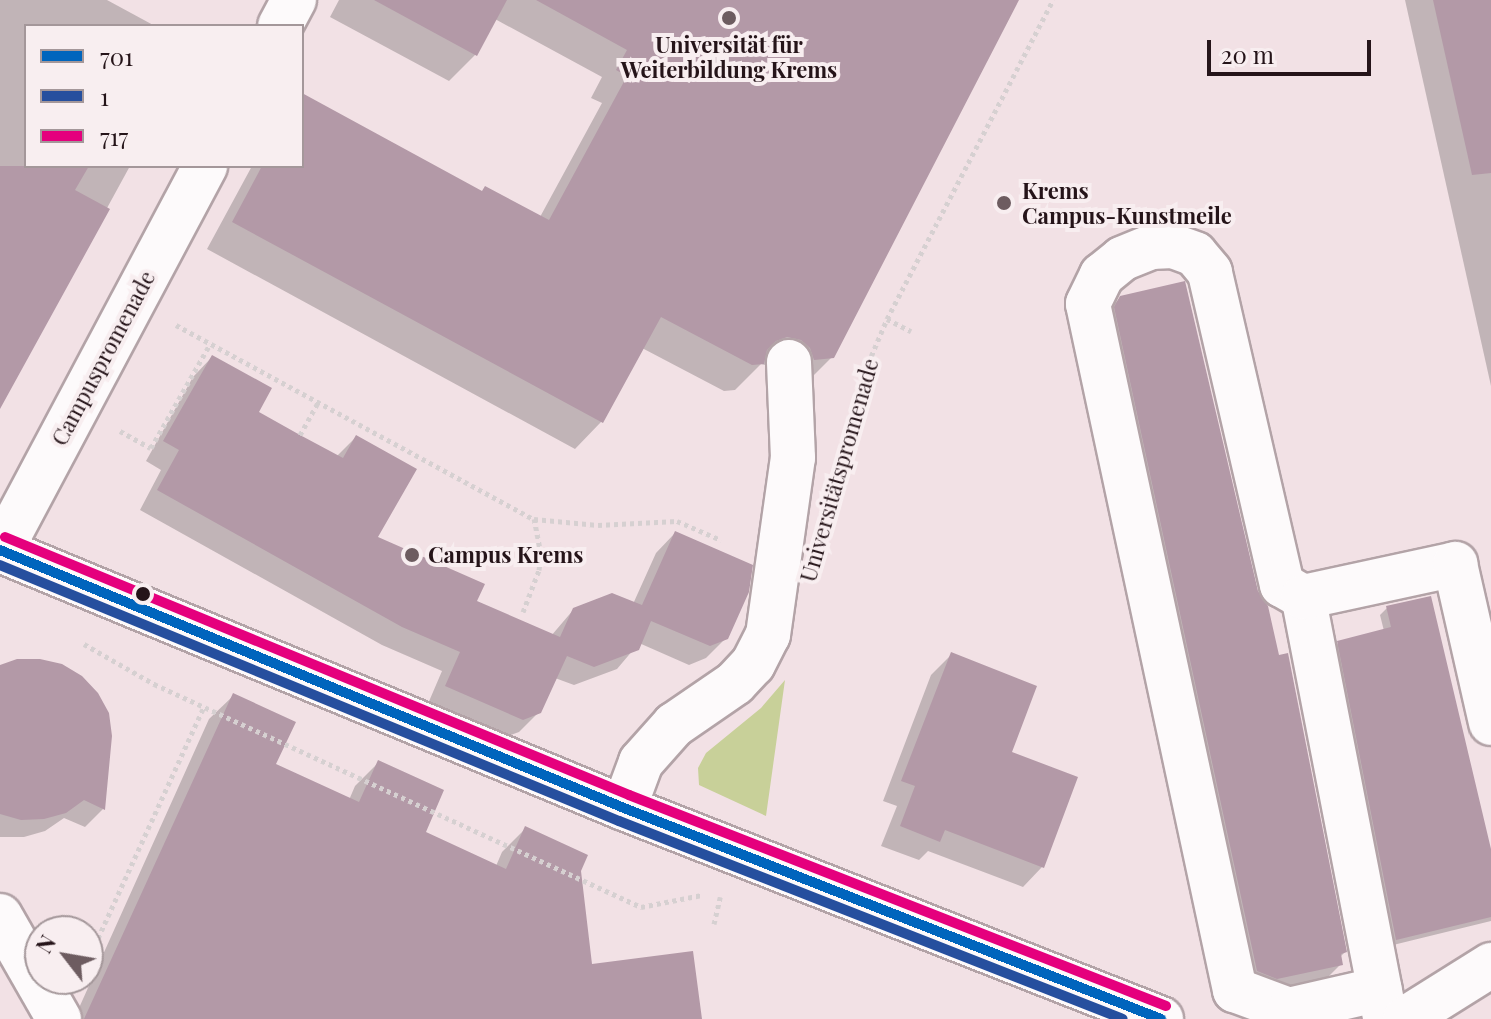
<!DOCTYPE html>
<meta charset="utf-8">
<style>
body{margin:0}
#map{position:relative;width:1491px;height:1019px;overflow:hidden;background:#f2e1e5;font-family:"Playfair Display",serif}
div>[style]{position:absolute}
.green>*{inset:0;background:#c8d099}
.shadow>*{inset:0;background:#0003}
.building>*{inset:0;background:#b399a7}
.path>*{height:5px;margin-top:-2.5px;transform-origin:0;background:repeating-linear-gradient(90deg,#d6d0d1 0 4px,transparent 0 8px)}
.roads{filter:drop-shadow(2px 0 #b3a3a7) drop-shadow(-2px 0 #b3a3a7) drop-shadow(0 2px #b3a3a7) drop-shadow(0 -2px #b3a3a7)}
.minor>*{height:44px;margin:-22px;padding:0 22px;transform-origin:22px;border-radius:22px;background:#fdfafb}
.bus-1>*{height:10px;margin:-5px;padding:0 5px;transform-origin:5px;border-radius:5px;background:#0065bd}
.bus-2>*{height:10px;margin:-5px;padding:0 5px;transform-origin:5px;border-radius:5px;background:#264f9e}
.bus-3>*{height:10px;margin:-5px;padding:0 5px;transform-origin:5px;border-radius:5px;background:#e5007d}
.dots>*{width:22px;height:22px;translate:-50% -50%;box-sizing:border-box;border:4px solid #f8eef0;border-radius:50%}
span{translate:-50% -50%;white-space:nowrap;text-align:center;line-height:1.15;-webkit-text-stroke:8px #f8eef0;paint-order:stroke}
.poi-label{font-size:22px;color:#251419;font-weight:700}
.left{translate:0 -50%;text-align:left}
.street-label{font-size:22px;color:#251419}
.legend{position:absolute;left:24px;top:24px;width:280px;height:144px;box-sizing:border-box;background:#f8eef0;border:2px solid #a4979a;margin:0;padding:10px 14px;list-style:none;font-size:24px;color:#251419}
.legend li{display:flex;align-items:center;gap:16px;height:40px}
.legend b{width:40px;border:2px solid #a4979a}
.north{position:absolute;left:24px;top:915px;width:80px;height:80px;box-sizing:border-box;background:#f8eef0;border:2px solid #a4979a;border-radius:50%;rotate:301deg;font-size:22px;font-weight:700;line-height:32px;text-align:center;color:#251419}
.north::after{content:'';display:block;margin:auto;width:28px;height:36px;background:#6d5c60;clip-path:polygon(50% 0,100% 100%,50% 72%,0 100%)}
.scale{position:absolute;left:1207px;top:40px;width:164px;height:36px;box-sizing:border-box;border:4px solid #251419;border-top:0;padding-left:10px;font-size:24px;line-height:28px;white-space:nowrap;color:#251419;-webkit-text-stroke:6px #f8eef0;paint-order:stroke}
</style>
<div id="map">
<div class="green">
<div style="clip-path:polygon(785px 680px,766px 816px,699px 785px,698px 768px,706px 753px,761px 708px)"></div>
</div>
<div class="shadow">
<div style="clip-path:polygon(0 0,107px 0,155px 26px,26px 26px,26px 166px,130px 166px,0 404px)"></div>
<div style="clip-path:polygon(339px 0,1017px 0,832px 357px,805px 384px,774px 367px,761px 364px,735px 390px,724px 391px,642px 348px,601px 422px,575px 449px,207px 249px,252px 166px,302px 166px,481px 192px,540px 217px,602px 103px,591px 98px,602px 77px,495px 19px,476px 54px,449px 81px,330px 17px)"></div>
<div style="clip-path:polygon(1405px 0,1491px 0,1491px 386px)"></div>
<div style="clip-path:polygon(1121px 297px,1256px 591px,1278px 657px,1345px 952px,1340px 957px,1341px 964px,1313px 992px,1247px 1006px,1092px 326px)"></div>
<div style="clip-path:polygon(212px 357px,256px 412px,336px 457px,356px 437px,375px 538px,475px 602px,551px 636px,574px 609px,633px 604px,656px 553px,675px 533px,726px 638px,706px 658px,689px 665px,639px 643px,617px 669px,574px 685px,555px 678px,539px 712px,519px 732px,502px 738px,427px 706px,442px 671px,382px 645px,140px 510px,161px 470px,146px 461px,193px 377px)"></div>
<div style="clip-path:polygon(1387px 608px,1491px 857px,1491px 921px,1389px 946px,1331px 650px,1338px 643px,1384px 631px,1380px 615px)"></div>
<div style="clip-path:polygon(951px 655px,1010px 753px,1042px 867px,1023px 887px,928px 851px,919px 860px,881px 846px,897px 806px,883px 801px,931px 675px)"></div>
<div style="clip-path:polygon(0 667px,103px 809px,85px 827px,64px 818px,45px 831px,24px 837px,0 837px)"></div>
<div style="clip-path:polygon(233px 696px,274px 765px,349px 800px,355px 786px,378px 763px,423px 833px,496px 866px,502px 852px,525px 829px,579px 870px,590px 967px,700px 1019px,74px 1019px,209px 719px)"></div>
</div>
<div class="building">
<div style="clip-path:polygon(374px 0,507px 0,477px 56px)"></div>
<div style="clip-path:polygon(536px 0,1019px 0,834px 358px,814px 360px,810px 348px,801px 340px,787px 337px,776px 341px,767px 350px,764px 364px,752px 365px,661px 317px,603px 423px,232px 222px,262px 166px,302px 166px,302px 93px,482px 191px,485px 186px,549px 220px,627px 76px,616px 70px,627px 50px)"></div>
<div style="clip-path:polygon(1433px 0,1491px 0,1491px 173px,1472px 175px)"></div>
<div style="clip-path:polygon(0 166px,89px 166px,75px 190px,110px 209px,0 409px)"></div>
<div style="clip-path:polygon(1185px 281px,1258px 591px,1268px 606px,1279px 655px,1288px 653px,1347px 952px,1341px 954px,1343px 965px,1277px 979px,1257px 971px,1114px 307px,1120px 296px)"></div>
<div style="clip-path:polygon(212px 355px,272px 388px,259px 412px,300px 435px,343px 458px,356px 435px,417px 469px,378px 537px,485px 584px,477px 601px,560px 637px,573px 608px,612px 593px,642px 605px,675px 531px,753px 565px,749px 592px,728px 639px,710px 646px,651px 621px,639px 650px,594px 667px,567px 656px,541px 713px,523px 720px,445px 686px,460px 652px,402px 627px,157px 490px,179px 450px,163px 441px)"></div>
<div style="clip-path:polygon(1431px 596px,1491px 849px,1491px 917px,1396px 940px,1337px 641px,1391px 627px,1386px 606px)"></div>
<div style="clip-path:polygon(951px 652px,1037px 686px,1012px 752px,1078px 777px,1044px 868px,945px 830px,940px 842px,900px 826px,915px 786px,901px 781px)"></div>
<div style="clip-path:polygon(17px 659px,40px 659px,62px 664px,82px 676px,98px 693px,109px 713px,112px 736px,105px 810px,84px 800px,66px 813px,44px 819px,21px 820px,0 814px,0 665px)"></div>
<div style="clip-path:polygon(233px 693px,296px 722px,276px 764px,359px 802px,378px 760px,444px 790px,426px 832px,506px 869px,525px 826px,588px 855px,581px 871px,592px 964px,693px 951px,702px 1019px,84px 1019px)"></div>
</div>
<div class="path">
<div style="left:887px;top:319px;width:27px;rotate:27deg"></div>
<div style="left:176px;top:325px;width:407px;rotate:28.5deg"></div>
<div style="left:534px;top:519px;width:64px;rotate:5.4deg"></div>
<div style="left:598px;top:525px;width:79px;rotate:-2.9deg"></div>
<div style="left:677px;top:521px;width:48px;rotate:23.4deg"></div>
<div style="left:120px;top:431px;width:35px;rotate:29deg"></div>
<div style="left:151px;top:448px;width:120px;rotate:-60.4deg"></div>
<div style="left:300px;top:435px;width:37px;rotate:-61deg"></div>
<div style="left:845px;top:435px;width:59px;rotate:-73.4deg"></div>
<div style="left:862px;top:378px;width:64px;rotate:-67deg"></div>
<div style="left:887px;top:319px;width:360px;rotate:-62.5deg"></div>
<div style="left:523px;top:612px;width:45px;rotate:-69.1deg"></div>
<div style="left:539px;top:570px;width:16px;rotate:-83deg"></div>
<div style="left:541px;top:554px;width:36px;rotate:-101deg"></div>
<div style="left:84px;top:644px;width:81px;rotate:29.7deg"></div>
<div style="left:154px;top:684px;width:536px;rotate:24.6deg"></div>
<div style="left:641px;top:907px;width:62px;rotate:-11.1deg"></div>
<div style="left:714px;top:924px;width:28px;rotate:-77deg"></div>
<div style="left:88px;top:960px;width:278px;rotate:-65.4deg"></div>
</div>
<div class="roads">
<div class="minor">
<div style="left:280px;top:26px;width:30px;rotate:-62deg"></div>
<div style="left:0;top:550px;width:675px;rotate:22.46deg"></div>
<div style="left:624px;top:808px;width:577px;rotate:21.45deg"></div>
<div style="left:1px;top:550px;width:435px;rotate:-62deg"></div>
<div style="left:1303px;top:597px;width:24px;rotate:-150deg"></div>
<div style="left:1282px;top:585px;width:321px;rotate:-103deg"></div>
<div style="left:1210px;top:272px;width:23px;rotate:-130deg"></div>
<div style="left:1195px;top:254px;width:23px;rotate:-160deg"></div>
<div style="left:1173px;top:246px;width:22px;rotate:177deg"></div>
<div style="left:1151px;top:247px;width:31px;rotate:158deg"></div>
<div style="left:1122px;top:259px;width:26px;rotate:141deg"></div>
<div style="left:1102px;top:275px;width:32px;rotate:116deg"></div>
<div style="left:1088px;top:304px;width:702px;rotate:77.91deg"></div>
<div style="left:1235px;top:990px;width:58px;rotate:20.3deg"></div>
<div style="left:1289px;top:1010px;width:93px;rotate:-13deg"></div>
<div style="left:624px;top:808px;width:49px;rotate:-69.7deg"></div>
<div style="left:641px;top:762px;width:50px;rotate:-48.3deg"></div>
<div style="left:674px;top:725px;width:74px;rotate:-34.5deg"></div>
<div style="left:735px;top:683px;width:26px;rotate:-47deg"></div>
<div style="left:753px;top:664px;width:33px;rotate:-63deg"></div>
<div style="left:768px;top:635px;width:179px;rotate:-82deg"></div>
<div style="left:793px;top:458px;width:96px;rotate:-92.4deg"></div>
<div style="left:0;top:916px;width:119px;rotate:60.2deg"></div>
<div style="left:1385px;top:1017px;width:428px;rotate:-101deg"></div>
<div style="left:1303px;top:597px;width:156px;rotate:-12.2deg"></div>
<div style="left:1455px;top:564px;width:163px;rotate:77.2deg"></div>
<div style="left:1405px;top:1019px;width:102px;rotate:-32.1deg"></div>
</div>
</div>
<div class="bus-1">
<div style="left:0;top:550px;width:675px;rotate:22.46deg"></div>
<div style="left:624px;top:808px;width:577px;rotate:21.45deg"></div>
</div>
<div class="bus-2">
<div style="left:0;top:565px;width:670px;rotate:22.47deg"></div>
<div style="left:619px;top:821px;width:541px;rotate:21.45deg"></div>
</div>
<div class="bus-3">
<div style="left:5px;top:537px;width:675px;rotate:22.46deg"></div>
<div style="left:629px;top:795px;width:577px;rotate:21.45deg"></div>
</div>
<div class="dots">
<div style="left:729px;top:18px;background:#6d5c60"></div>
<div style="left:1004px;top:203px;background:#6d5c60"></div>
<div style="left:412px;top:555px;background:#6d5c60"></div>
<div style="left:143px;top:594px;background:#251419"></div>
</div>
<div class="poi-label">
<span style="left:729px;top:57px">Universität für<br>Weiterbildung Krems</span>
<span class="left" style="left:1022px;top:203px">Krems<br>Campus-Kunstmeile</span>
<span class="left" style="left:428px;top:555px">Campus Krems</span>
</div>
<div class="street-label">
<span style="left:103px;top:358px;rotate:-62deg">Campuspromenade</span>
<span style="left:839px;top:470px;rotate:-74deg">Universitätspromenade</span>
</div>
<ul class="legend">
<li><b style="height:10px;background:#0065bd"></b>701</li>
<li><b style="height:10px;background:#264f9e"></b>1</li>
<li><b style="height:10px;background:#e5007d"></b>717</li>
</ul>
<div class="north">N</div>
<div class="scale">20 m</div>
</div>
